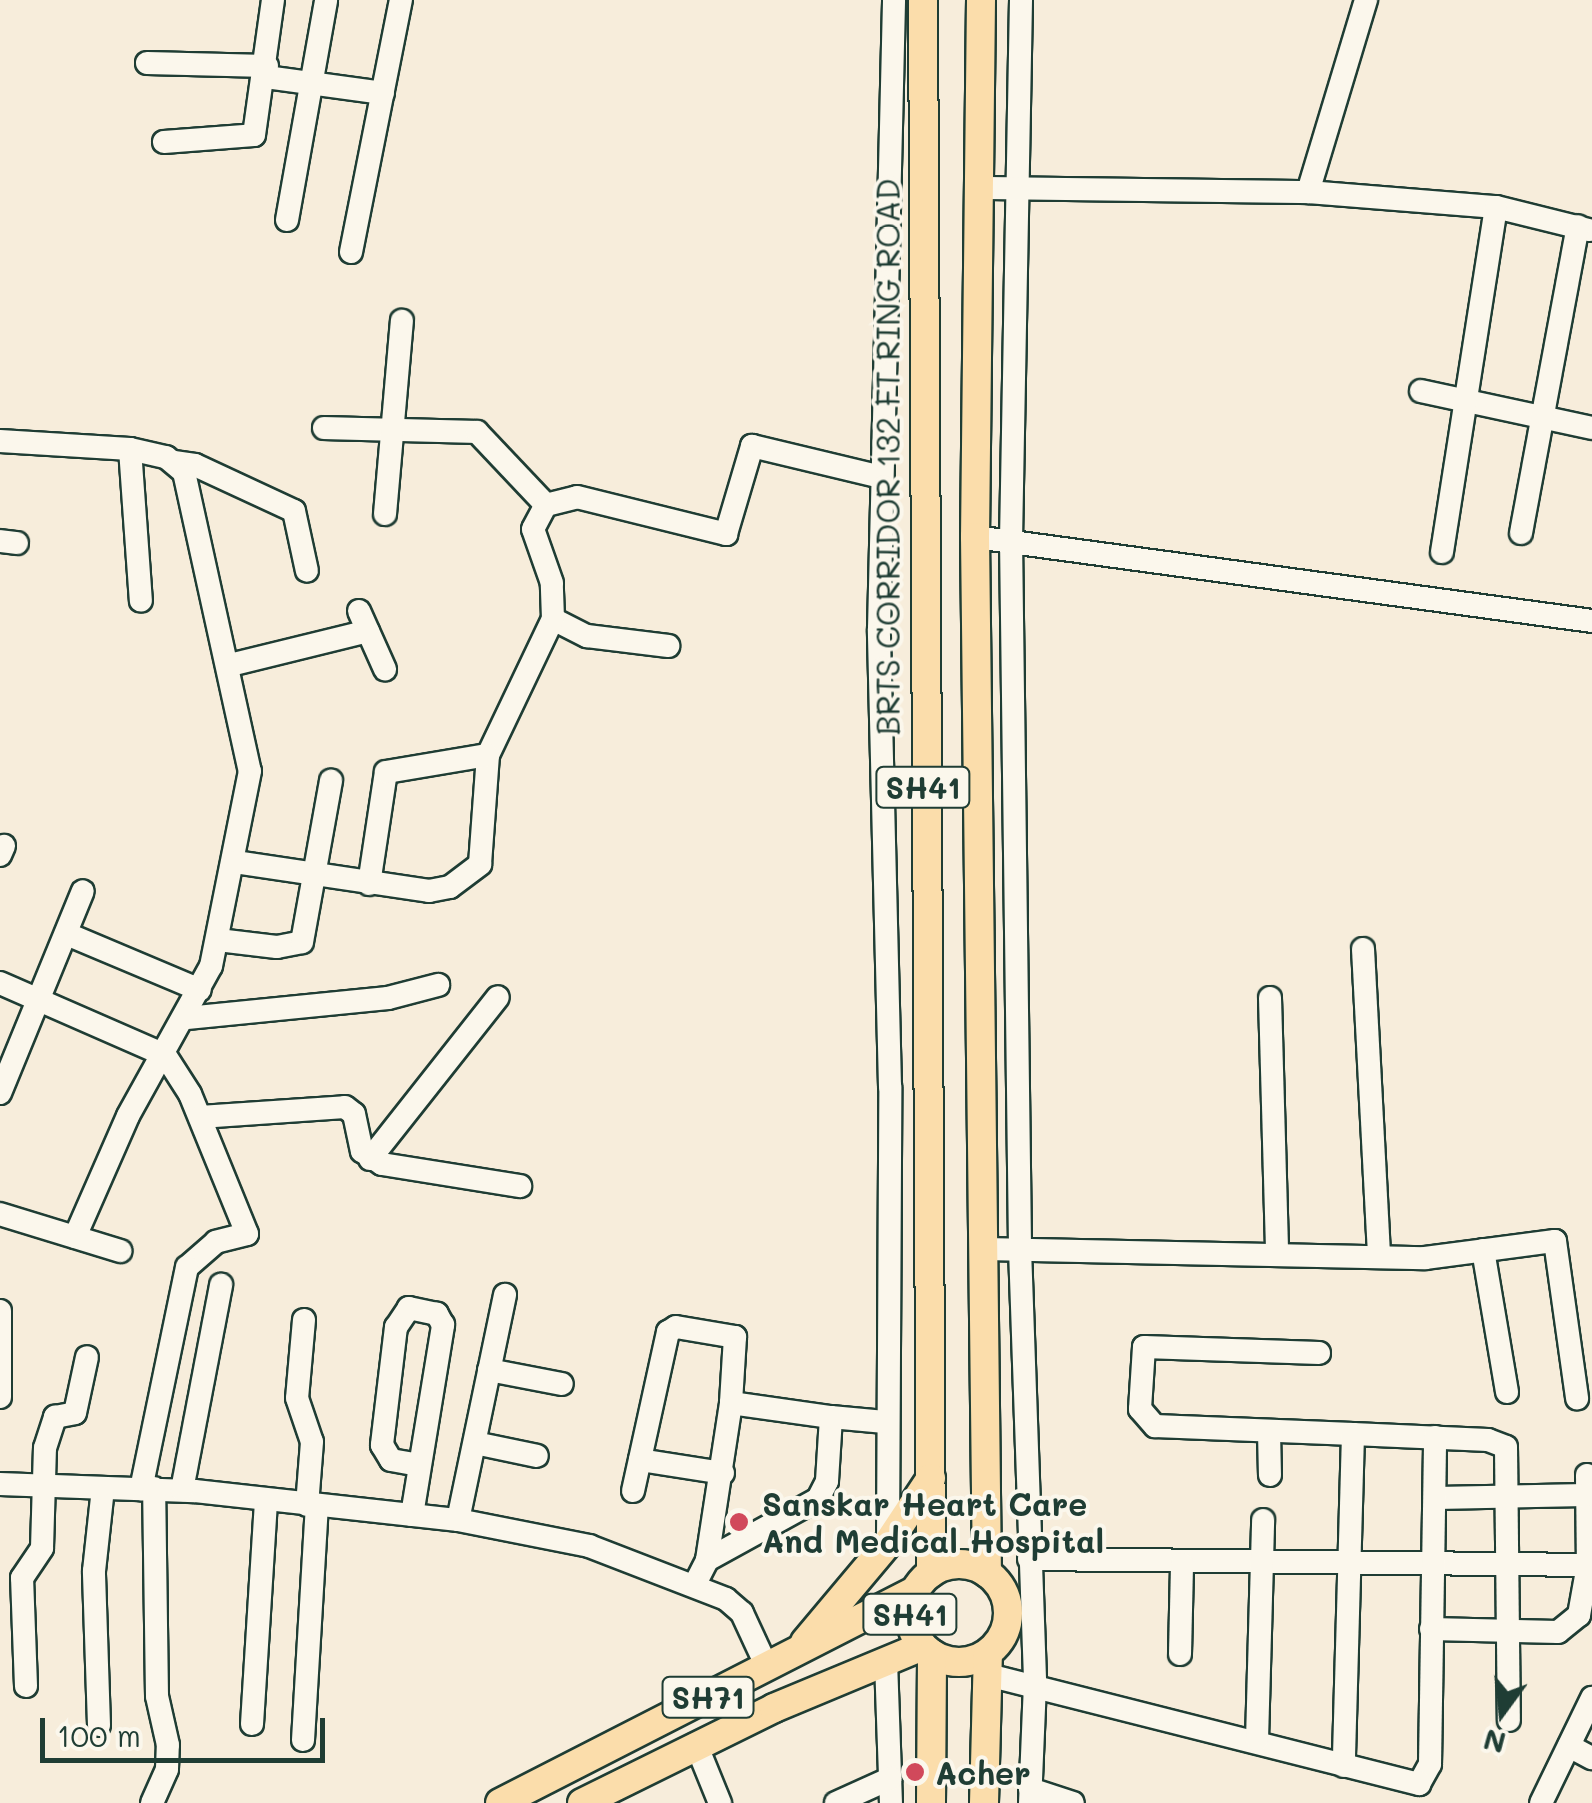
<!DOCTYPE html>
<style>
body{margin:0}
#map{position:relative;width:1592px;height:1803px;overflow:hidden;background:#f7eddb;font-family:Mali,sans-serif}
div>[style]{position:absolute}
.roads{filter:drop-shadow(2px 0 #1f3d34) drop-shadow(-2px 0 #1f3d34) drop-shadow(0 2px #1f3d34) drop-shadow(0 -2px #1f3d34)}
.minor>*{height:22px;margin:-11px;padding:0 11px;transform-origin:11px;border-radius:11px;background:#fbf7ec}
.major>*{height:28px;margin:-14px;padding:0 14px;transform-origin:14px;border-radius:14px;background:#fbddab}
.major>.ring{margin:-14px;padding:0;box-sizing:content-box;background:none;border:28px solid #fbddab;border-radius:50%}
.dots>*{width:28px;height:28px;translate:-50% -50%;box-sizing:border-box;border:5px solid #fbf7ec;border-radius:50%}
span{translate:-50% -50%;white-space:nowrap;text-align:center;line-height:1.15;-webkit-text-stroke:8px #fbf7ec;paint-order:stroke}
.shield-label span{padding:2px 8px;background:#fbf7ec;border:2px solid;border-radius:8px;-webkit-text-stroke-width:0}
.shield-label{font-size:30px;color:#1f3d34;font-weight:700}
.street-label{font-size:32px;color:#1f3d34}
.poi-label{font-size:32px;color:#1f3d34;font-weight:700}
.left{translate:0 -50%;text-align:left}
.north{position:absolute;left:1452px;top:1663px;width:100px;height:100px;-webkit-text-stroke:8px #fbf7ec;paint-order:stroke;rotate:195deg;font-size:28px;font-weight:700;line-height:40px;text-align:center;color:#1f3d34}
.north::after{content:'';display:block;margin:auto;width:35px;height:45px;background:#1f3d34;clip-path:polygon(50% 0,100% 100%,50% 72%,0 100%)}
.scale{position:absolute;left:40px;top:1718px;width:285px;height:45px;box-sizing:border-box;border:5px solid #1f3d34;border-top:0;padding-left:12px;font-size:30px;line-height:35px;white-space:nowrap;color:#1f3d34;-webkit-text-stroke:8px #fbf7ec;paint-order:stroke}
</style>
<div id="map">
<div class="roads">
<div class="minor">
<div style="left:1021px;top:0;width:539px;rotate:91.06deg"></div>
<div style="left:1011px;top:539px;width:710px;rotate:89.27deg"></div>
<div style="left:1020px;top:1249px;width:435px;rotate:88deg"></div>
<div style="left:1035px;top:1684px;width:119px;rotate:92.4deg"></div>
<div style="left:147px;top:63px;width:120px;rotate:1.4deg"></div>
<div style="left:266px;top:77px;width:118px;rotate:7.8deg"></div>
<div style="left:164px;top:142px;width:90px;rotate:-4.4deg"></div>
<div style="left:254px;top:135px;width:136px;rotate:-82deg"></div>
<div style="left:979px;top:188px;width:329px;rotate:0.7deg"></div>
<div style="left:1308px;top:192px;width:201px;rotate:-73.2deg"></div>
<div style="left:1308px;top:192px;width:189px;rotate:4.6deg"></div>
<div style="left:1496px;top:207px;width:96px;rotate:13.9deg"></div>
<div style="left:287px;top:220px;width:223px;rotate:-79.9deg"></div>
<div style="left:351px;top:252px;width:257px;rotate:-78.8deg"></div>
<div style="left:1421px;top:391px;width:175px;rotate:12.2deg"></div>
<div style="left:324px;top:428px;width:153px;rotate:1.5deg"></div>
<div style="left:477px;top:432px;width:100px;rotate:46.6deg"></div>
<div style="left:0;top:441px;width:130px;rotate:3.5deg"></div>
<div style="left:130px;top:449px;width:37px;rotate:13deg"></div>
<div style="left:166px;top:457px;width:23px;rotate:40deg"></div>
<div style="left:184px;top:472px;width:306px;rotate:77.6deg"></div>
<div style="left:250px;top:771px;width:199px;rotate:101.3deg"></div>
<div style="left:211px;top:966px;width:171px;rotate:119deg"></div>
<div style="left:128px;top:1116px;width:132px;rotate:113.7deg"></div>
<div style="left:130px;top:449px;width:152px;rotate:85.9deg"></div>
<div style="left:174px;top:462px;width:21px;rotate:8deg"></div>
<div style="left:195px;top:465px;width:109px;rotate:24.9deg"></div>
<div style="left:294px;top:511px;width:61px;rotate:77.8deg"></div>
<div style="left:385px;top:514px;width:194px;rotate:-85deg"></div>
<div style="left:1521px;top:533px;width:312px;rotate:-79.5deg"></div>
<div style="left:975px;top:537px;width:623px;rotate:7.75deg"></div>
<div style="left:0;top:541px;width:17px;rotate:7deg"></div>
<div style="left:1442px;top:552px;width:349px;rotate:-81.1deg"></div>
<div style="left:359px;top:611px;width:64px;rotate:65.9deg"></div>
<div style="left:553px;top:619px;width:38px;rotate:27deg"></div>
<div style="left:587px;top:636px;width:82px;rotate:7deg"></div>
<div style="left:230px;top:665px;width:142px;rotate:-13.8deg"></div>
<div style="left:0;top:855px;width:10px;rotate:-66deg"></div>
<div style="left:235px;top:862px;width:196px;rotate:8.5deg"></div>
<div style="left:429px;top:891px;width:21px;rotate:-11deg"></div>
<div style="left:450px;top:887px;width:38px;rotate:-37deg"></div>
<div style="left:480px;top:864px;width:109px;rotate:-85.8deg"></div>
<div style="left:488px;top:755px;width:151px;rotate:-64.5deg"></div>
<div style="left:553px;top:619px;width:36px;rotate:-92deg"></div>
<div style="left:552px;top:583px;width:57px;rotate:-109.4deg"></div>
<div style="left:533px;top:529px;width:27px;rotate:-62deg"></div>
<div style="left:546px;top:505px;width:32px;rotate:-14deg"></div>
<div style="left:577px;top:497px;width:154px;rotate:13.9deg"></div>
<div style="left:726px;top:534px;width:92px;rotate:-73.5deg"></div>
<div style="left:752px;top:446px;width:133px;rotate:13.5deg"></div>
<div style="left:369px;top:884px;width:113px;rotate:-81.4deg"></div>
<div style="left:386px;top:772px;width:103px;rotate:-9.5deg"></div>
<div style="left:67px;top:934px;width:144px;rotate:22.8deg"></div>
<div style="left:218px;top:940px;width:59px;rotate:6.8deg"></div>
<div style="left:277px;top:947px;width:25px;rotate:-11deg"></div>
<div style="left:302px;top:942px;width:164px;rotate:-79.8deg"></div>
<div style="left:1363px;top:949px;width:308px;rotate:87deg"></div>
<div style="left:0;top:983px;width:180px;rotate:23.6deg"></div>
<div style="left:165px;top:1055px;width:46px;rotate:57.3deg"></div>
<div style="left:190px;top:1094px;width:151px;rotate:67.8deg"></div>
<div style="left:247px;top:1234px;width:32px;rotate:166deg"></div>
<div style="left:216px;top:1242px;width:38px;rotate:139deg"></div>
<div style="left:187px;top:1267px;width:227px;rotate:101.7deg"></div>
<div style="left:1270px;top:998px;width:257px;rotate:88.4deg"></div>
<div style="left:187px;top:1018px;width:202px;rotate:-5.7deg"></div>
<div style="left:388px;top:998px;width:52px;rotate:-14.6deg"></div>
<div style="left:0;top:1093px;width:218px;rotate:-67.7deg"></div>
<div style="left:200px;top:1117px;width:145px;rotate:-3.9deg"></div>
<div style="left:345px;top:1107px;width:11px;rotate:38deg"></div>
<div style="left:354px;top:1114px;width:38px;rotate:78deg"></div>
<div style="left:362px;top:1151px;width:24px;rotate:33deg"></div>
<div style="left:382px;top:1164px;width:140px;rotate:9.1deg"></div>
<div style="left:370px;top:1159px;width:206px;rotate:-51.7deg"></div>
<div style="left:0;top:1214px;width:126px;rotate:17.1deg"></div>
<div style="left:985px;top:1249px;width:440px;rotate:1.2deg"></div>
<div style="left:1425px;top:1258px;width:131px;rotate:-7.5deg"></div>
<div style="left:1555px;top:1241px;width:159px;rotate:82deg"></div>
<div style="left:1483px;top:1250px;width:144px;rotate:80.4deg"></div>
<div style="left:0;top:1311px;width:86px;rotate:90deg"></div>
<div style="left:304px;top:1320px;width:78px;rotate:95.1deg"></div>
<div style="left:297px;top:1398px;width:46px;rotate:71.2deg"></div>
<div style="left:312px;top:1442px;width:63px;rotate:94.5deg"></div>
<div style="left:1319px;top:1353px;width:175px;rotate:-178deg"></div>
<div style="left:1144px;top:1347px;width:62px;rotate:93.7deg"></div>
<div style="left:1140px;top:1409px;width:23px;rotate:49deg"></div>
<div style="left:1155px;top:1426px;width:198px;rotate:2.3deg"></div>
<div style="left:1353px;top:1434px;width:332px;rotate:91.6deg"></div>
<div style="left:489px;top:1370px;width:74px;rotate:10.9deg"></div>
<div style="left:1269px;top:1432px;width:43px;rotate:88.7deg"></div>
<div style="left:1353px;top:1434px;width:135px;rotate:2.5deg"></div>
<div style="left:1488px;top:1440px;width:19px;rotate:21deg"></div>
<div style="left:1506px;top:1447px;width:273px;rotate:89.4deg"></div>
<div style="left:475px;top:1443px;width:63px;rotate:11.8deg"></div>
<div style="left:640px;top:1460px;width:84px;rotate:8.9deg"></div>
<div style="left:1587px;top:1475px;width:90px;rotate:89.4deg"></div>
<div style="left:0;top:1484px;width:195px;rotate:2.1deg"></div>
<div style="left:195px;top:1491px;width:265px;rotate:6.3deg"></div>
<div style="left:458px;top:1520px;width:134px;rotate:11.2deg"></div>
<div style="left:589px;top:1546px;width:147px;rotate:21.1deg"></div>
<div style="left:726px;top:1599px;width:21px;rotate:41deg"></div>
<div style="left:742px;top:1613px;width:60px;rotate:65.2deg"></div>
<div style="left:182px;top:1490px;width:209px;rotate:-79.2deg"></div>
<div style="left:633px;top:1491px;width:163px;rotate:-77.6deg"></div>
<div style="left:668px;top:1332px;width:9px;rotate:-32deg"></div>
<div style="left:676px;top:1327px;width:60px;rotate:9.6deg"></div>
<div style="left:735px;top:1337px;width:66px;rotate:93.5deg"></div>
<div style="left:1435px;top:1498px;width:153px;rotate:-1.1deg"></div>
<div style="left:412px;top:1515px;width:193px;rotate:-80.7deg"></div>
<div style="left:443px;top:1325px;width:13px;rotate:-119deg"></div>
<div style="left:437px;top:1314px;width:29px;rotate:-168deg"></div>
<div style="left:409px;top:1308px;width:23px;rotate:124deg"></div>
<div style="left:396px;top:1327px;width:119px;rotate:96.8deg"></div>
<div style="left:382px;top:1445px;width:17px;rotate:59deg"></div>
<div style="left:391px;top:1460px;width:28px;rotate:10deg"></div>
<div style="left:458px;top:1520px;width:230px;rotate:-78.2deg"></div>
<div style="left:888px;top:1543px;width:456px;rotate:-89.7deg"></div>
<div style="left:890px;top:1087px;width:458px;rotate:-91.4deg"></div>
<div style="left:879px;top:629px;width:629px;rotate:-88.63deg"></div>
<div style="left:1029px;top:1559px;width:559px;rotate:0.61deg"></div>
<div style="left:1588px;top:1565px;width:51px;rotate:100.2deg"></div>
<div style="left:1579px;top:1615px;width:27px;rotate:141deg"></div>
<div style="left:1558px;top:1632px;width:127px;rotate:-178.6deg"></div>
<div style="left:707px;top:1560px;width:159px;rotate:-81.3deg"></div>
<div style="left:731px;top:1403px;width:101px;rotate:8deg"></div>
<div style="left:695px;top:1584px;width:27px;rotate:-63deg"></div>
<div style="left:707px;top:1560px;width:127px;rotate:-28.8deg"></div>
<div style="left:818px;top:1499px;width:20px;rotate:-63deg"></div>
<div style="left:827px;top:1481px;width:64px;rotate:-86.4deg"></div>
<div style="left:831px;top:1417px;width:54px;rotate:5.3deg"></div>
<div style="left:1180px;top:1654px;width:90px;rotate:-88.7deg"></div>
<div style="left:886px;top:1661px;width:142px;rotate:88deg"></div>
<div style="left:988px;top:1675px;width:445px;rotate:14.2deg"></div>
<div style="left:1419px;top:1784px;width:23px;rotate:-61deg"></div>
<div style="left:1430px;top:1764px;width:327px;rotate:-89.1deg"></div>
<div style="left:26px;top:1686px;width:108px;rotate:-92.1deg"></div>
<div style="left:22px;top:1578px;width:36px;rotate:-56deg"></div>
<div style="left:42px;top:1548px;width:100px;rotate:-88.3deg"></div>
<div style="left:45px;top:1448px;width:33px;rotate:-72deg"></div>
<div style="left:55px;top:1417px;width:20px;rotate:-11deg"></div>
<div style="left:75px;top:1413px;width:57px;rotate:-77.9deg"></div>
<div style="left:252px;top:1724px;width:225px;rotate:-86.4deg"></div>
<div style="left:99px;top:1725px;width:154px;rotate:-91.9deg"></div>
<div style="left:94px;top:1571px;width:83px;rotate:-83.8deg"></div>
<div style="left:303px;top:1740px;width:235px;rotate:-86.6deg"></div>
<div style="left:1257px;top:1740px;width:220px;rotate:-88.4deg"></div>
<div style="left:696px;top:1744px;width:64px;rotate:67.9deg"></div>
<div style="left:1569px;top:1746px;width:26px;rotate:28deg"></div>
<div style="left:1030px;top:1789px;width:45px;rotate:18deg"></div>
<div style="left:152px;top:1803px;width:37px;rotate:-66deg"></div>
<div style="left:167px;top:1769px;width:24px;rotate:-88deg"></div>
<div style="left:168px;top:1745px;width:50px;rotate:-102.7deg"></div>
<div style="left:157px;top:1696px;width:208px;rotate:-90.8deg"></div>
<div style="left:836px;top:1803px;width:60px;rotate:-24.4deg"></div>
<div style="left:1541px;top:1803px;width:117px;rotate:-64.1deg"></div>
</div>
<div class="major">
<div style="left:923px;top:0;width:1573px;rotate:89.71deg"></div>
<div style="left:981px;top:0;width:537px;rotate:90.64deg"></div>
<div style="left:975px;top:537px;width:1036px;rotate:89.34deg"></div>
<div class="ring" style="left:910px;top:1564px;width:70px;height:70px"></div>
<div style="left:805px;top:1642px;width:129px;rotate:-50deg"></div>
<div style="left:888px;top:1543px;width:78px;rotate:-56.5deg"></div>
<div style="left:500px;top:1803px;width:466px;rotate:-27.1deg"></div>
<div style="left:582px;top:1803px;width:214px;rotate:-26.3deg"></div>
<div style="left:774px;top:1708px;width:161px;rotate:-22.6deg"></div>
<div style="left:931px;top:1803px;width:149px;rotate:-89.6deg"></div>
<div style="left:984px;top:1803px;width:150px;rotate:-88.5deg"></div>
</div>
</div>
<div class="dots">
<div style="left:739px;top:1522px;background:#d1495b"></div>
<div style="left:915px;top:1772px;background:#d1495b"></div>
</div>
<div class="shield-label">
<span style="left:923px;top:787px">SH41</span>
<span style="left:910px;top:1614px">SH41</span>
<span style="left:708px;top:1697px">SH71</span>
</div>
<div class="street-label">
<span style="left:887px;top:457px;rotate:-90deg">BRTS CORRIDOR 132 FT RING ROAD</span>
</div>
<div class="poi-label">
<span class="left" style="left:762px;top:1522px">Sanskar Heart Care<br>And Medical Hospital</span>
<span class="left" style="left:935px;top:1772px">Acher</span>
</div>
<div class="north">N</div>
<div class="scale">100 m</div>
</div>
